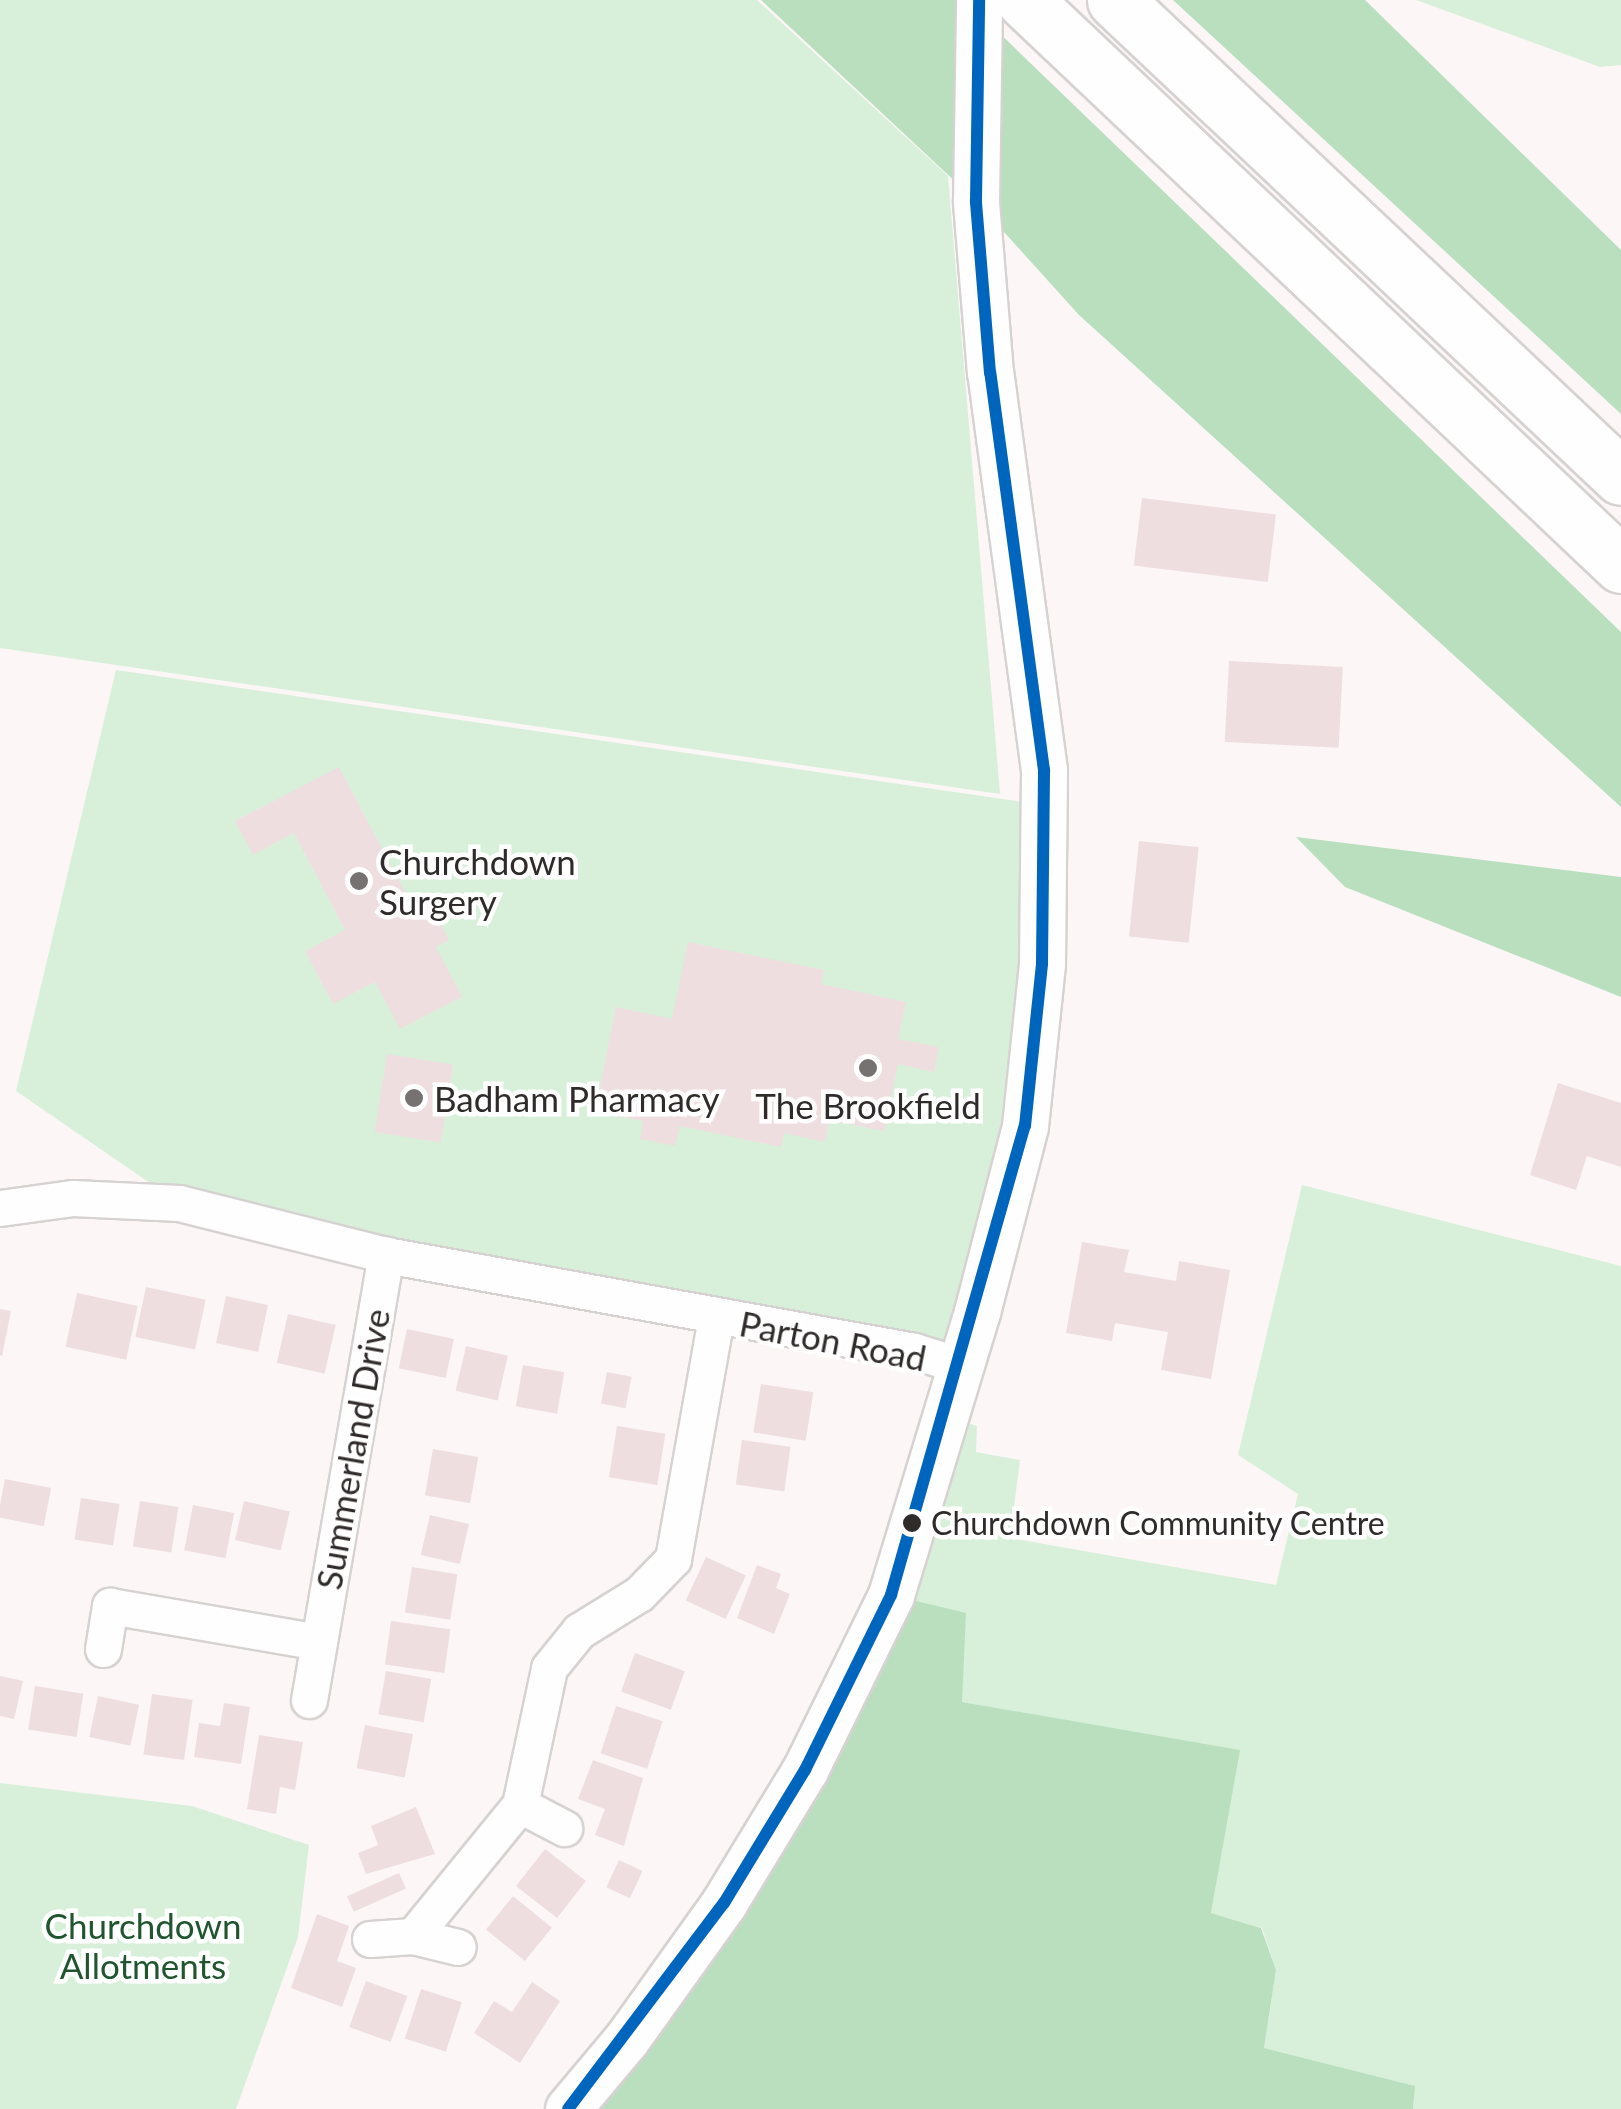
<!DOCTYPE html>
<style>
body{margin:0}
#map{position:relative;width:1621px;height:2109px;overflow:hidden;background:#fcf6f7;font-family:Lato,sans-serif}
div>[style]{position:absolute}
.green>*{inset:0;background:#d8f0da}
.forest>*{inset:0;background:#b9dfbf}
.building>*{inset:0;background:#efdee0;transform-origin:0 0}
.roads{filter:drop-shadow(2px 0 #d7d2d2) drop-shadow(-2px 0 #d7d2d2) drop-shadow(0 2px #d7d2d2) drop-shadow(0 -2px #d7d2d2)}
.minor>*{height:35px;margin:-17.5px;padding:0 17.5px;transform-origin:17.5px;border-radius:17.5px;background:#fffefe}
.tertiary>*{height:45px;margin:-22.5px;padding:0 22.5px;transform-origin:22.5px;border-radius:22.5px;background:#fffefe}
.trunk>*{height:55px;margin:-27.5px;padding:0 27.5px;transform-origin:27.5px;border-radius:27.5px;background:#fffefe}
.bus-1>*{height:12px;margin:-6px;padding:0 6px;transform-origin:6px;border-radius:6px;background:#0065bd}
.dots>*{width:28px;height:28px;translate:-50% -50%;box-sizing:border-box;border:5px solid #fff;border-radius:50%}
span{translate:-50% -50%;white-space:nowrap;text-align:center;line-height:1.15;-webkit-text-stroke:9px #fff;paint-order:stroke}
.bus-label{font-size:32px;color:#302b2b}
.left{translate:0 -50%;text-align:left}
.poi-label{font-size:35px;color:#302b2b}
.street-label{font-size:35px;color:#302b2b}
.park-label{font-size:35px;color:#20552f}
</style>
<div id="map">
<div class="green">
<div style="clip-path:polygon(0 0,757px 0,948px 176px,1000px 794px,0 648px)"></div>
<div style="clip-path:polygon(1416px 0,1621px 0,1621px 65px,1600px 67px)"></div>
<div style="clip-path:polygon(116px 670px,1044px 805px,1042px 963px,959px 1365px,179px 1203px,16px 1091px)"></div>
<div style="clip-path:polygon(1302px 1185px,1621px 1266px,1621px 2109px,1413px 2109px,1414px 2086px,1264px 2048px,1276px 1970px,1262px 1928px,1211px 1913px,1239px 1751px,961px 1702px,891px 1595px,946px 1416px,977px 1426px,976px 1452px,1020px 1460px,1010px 1538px,1276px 1585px,1298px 1494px,1238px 1455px)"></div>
<div style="clip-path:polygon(0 1783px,192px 1806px,309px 1845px,298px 1937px,236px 2109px,0 2109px)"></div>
</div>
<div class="forest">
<div style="clip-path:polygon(761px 0,965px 0,1621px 632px,1621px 807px,1079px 315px,976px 201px)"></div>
<div style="clip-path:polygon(1173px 0,1365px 0,1621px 250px,1621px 414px)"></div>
<div style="clip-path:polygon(1296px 837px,1621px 877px,1621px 997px,1345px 887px)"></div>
<div style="clip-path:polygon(891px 1595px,966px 1613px,962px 1702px,1240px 1750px,1211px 1913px,1261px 1928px,1276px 1970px,1264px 2048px,1415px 2086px,1413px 2109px,568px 2109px,627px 2040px)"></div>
</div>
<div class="building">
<div style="left:1142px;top:498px;width:135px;height:68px;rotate:7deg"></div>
<div style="left:1229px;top:661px;width:114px;height:81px;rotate:3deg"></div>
<div style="clip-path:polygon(339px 767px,417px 915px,432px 907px,449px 940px,436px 947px,462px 997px,400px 1029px,375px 982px,333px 1004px,305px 951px,345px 930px,294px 833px,253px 855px,235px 821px)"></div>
<div style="left:1139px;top:841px;width:60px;height:96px;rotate:6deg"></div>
<div style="clip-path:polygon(688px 942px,824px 970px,821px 984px,906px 1002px,898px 1039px,939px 1047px,934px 1072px,898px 1064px,884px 1131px,829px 1120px,825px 1142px,784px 1133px,781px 1147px,680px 1126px,675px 1146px,640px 1139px,643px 1121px,595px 1112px,616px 1007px,672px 1019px)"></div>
<div style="left:387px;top:1054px;width:67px;height:79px;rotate:9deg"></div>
<div style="clip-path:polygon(1558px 1083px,1621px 1103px,1621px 1167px,1587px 1156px,1576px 1190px,1530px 1175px)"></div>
<div style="clip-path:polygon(1082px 1242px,1129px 1250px,1124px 1272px,1176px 1281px,1179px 1261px,1230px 1270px,1211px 1379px,1161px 1370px,1168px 1332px,1115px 1323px,1112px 1341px,1066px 1333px)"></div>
<div style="left:146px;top:1287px;width:61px;height:51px;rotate:12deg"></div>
<div style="left:77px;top:1293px;width:62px;height:55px;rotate:12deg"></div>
<div style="left:226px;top:1296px;width:43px;height:48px;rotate:12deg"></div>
<div style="clip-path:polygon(0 1309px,11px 1311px,2px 1356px,0 1355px)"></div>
<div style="left:288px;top:1314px;width:49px;height:50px;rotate:13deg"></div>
<div style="left:407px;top:1329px;width:48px;height:40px;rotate:12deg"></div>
<div style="left:466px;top:1346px;width:43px;height:46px;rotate:13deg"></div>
<div style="left:523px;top:1365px;width:42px;height:42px;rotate:10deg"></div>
<div style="left:607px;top:1372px;width:25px;height:32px;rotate:11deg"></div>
<div style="left:761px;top:1384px;width:53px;height:49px;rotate:9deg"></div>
<div style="left:617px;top:1426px;width:49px;height:52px;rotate:9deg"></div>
<div style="left:742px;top:1440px;width:49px;height:45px;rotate:8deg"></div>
<div style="left:433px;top:1449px;width:46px;height:47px;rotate:10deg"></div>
<div style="left:5px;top:1479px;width:47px;height:39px;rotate:11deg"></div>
<div style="left:81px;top:1498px;width:39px;height:42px;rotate:9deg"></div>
<div style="left:140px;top:1501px;width:39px;height:46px;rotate:9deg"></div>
<div style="left:244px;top:1501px;width:47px;height:40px;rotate:13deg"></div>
<div style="left:193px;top:1505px;width:42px;height:46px;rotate:11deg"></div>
<div style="left:430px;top:1515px;width:40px;height:41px;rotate:13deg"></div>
<div style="left:706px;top:1557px;width:44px;height:48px;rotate:25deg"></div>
<div style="clip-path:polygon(757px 1565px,781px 1574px,776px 1588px,790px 1594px,774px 1634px,737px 1618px)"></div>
<div style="left:412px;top:1567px;width:46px;height:46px;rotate:9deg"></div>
<div style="left:391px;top:1621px;width:60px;height:44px;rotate:8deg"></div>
<div style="left:635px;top:1653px;width:53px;height:41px;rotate:20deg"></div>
<div style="left:386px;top:1671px;width:46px;height:44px;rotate:10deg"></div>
<div style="clip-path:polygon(0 1676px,23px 1681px,14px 1719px,0 1716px)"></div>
<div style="left:35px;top:1686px;width:49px;height:44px;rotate:9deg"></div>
<div style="left:152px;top:1694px;width:41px;height:61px;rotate:8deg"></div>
<div style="left:98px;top:1696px;width:42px;height:42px;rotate:12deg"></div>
<div style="clip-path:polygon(224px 1703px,250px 1707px,241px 1764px,194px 1757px,199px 1723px,220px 1726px)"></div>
<div style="left:616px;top:1706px;width:49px;height:50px;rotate:18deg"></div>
<div style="left:365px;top:1725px;width:49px;height:44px;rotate:11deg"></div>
<div style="clip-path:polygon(259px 1735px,303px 1742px,295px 1790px,280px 1787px,276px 1814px,247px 1809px)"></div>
<div style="clip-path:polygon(593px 1760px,643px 1778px,624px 1846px,595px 1835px,605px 1809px,578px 1799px)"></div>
<div style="clip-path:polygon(416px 1807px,435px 1854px,366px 1874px,358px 1853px,378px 1845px,371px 1826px)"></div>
<div style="left:545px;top:1849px;width:52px;height:47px;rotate:38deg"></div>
<div style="left:619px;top:1860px;width:26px;height:30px;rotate:25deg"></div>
<div style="left:399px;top:1873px;width:17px;height:57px;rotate:66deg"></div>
<div style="left:513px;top:1896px;width:50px;height:43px;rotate:39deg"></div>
<div style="clip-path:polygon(317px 1914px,349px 1926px,337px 1961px,356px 1968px,342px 2007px,291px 1988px)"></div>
<div style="left:366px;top:1981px;width:44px;height:49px;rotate:20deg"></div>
<div style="clip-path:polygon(532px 1982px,560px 2001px,520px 2063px,474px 2033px,494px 2001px,512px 2012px)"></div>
<div style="left:421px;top:1989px;width:43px;height:52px;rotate:18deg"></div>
</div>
<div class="roads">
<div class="minor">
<div style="left:0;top:1208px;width:74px;rotate:-7.8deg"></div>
<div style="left:73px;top:1198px;width:106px;rotate:2.7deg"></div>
<div style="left:179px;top:1203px;width:213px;rotate:14.1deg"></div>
<div style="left:386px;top:1255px;width:537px;rotate:10.3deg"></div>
<div style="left:914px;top:1351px;width:47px;rotate:17.3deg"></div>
<div style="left:103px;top:1649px;width:44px;rotate:-80.8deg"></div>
<div style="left:110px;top:1606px;width:212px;rotate:9.8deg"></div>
<div style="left:309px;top:1700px;width:452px;rotate:-80.2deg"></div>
<div style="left:520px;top:1805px;width:50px;rotate:27.6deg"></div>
<div style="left:413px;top:1936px;width:46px;rotate:13.7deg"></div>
<div style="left:370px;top:1939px;width:43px;rotate:-4deg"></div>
<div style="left:413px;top:1936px;width:169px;rotate:-50.8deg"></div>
<div style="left:520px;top:1805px;width:140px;rotate:-78deg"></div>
<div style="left:549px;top:1668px;width:48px;rotate:-51deg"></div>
<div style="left:579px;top:1631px;width:70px;rotate:-31.7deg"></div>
<div style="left:639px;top:1594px;width:49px;rotate:-45.8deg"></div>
<div style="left:673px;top:1559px;width:245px;rotate:-79.9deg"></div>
</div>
<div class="tertiary">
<div style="left:568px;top:2109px;width:90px;rotate:-50deg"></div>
<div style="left:626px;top:2040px;width:168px;rotate:-54.4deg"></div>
<div style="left:724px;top:1903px;width:156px;rotate:-58.7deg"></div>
<div style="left:805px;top:1770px;width:195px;rotate:-63.8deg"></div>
<div style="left:891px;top:1595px;width:296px;rotate:-73.1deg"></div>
<div style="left:977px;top:1312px;width:192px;rotate:-75.5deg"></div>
<div style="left:1025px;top:1126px;width:164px;rotate:-84deg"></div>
<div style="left:1042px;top:963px;width:193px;rotate:-89.4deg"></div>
<div style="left:1044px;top:770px;width:401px;rotate:-97.7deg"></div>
<div style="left:990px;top:373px;width:173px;rotate:-94.7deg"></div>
<div style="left:976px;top:201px;width:201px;rotate:-89.1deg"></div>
</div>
<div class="trunk">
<div style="left:1024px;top:0;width:822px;rotate:43.42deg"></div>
<div style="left:1115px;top:0;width:695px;rotate:43.31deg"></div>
</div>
</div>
<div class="bus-1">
<div style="left:568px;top:2109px;width:258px;rotate:-52.9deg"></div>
<div style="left:724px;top:1903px;width:156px;rotate:-58.7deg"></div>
<div style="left:805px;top:1770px;width:195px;rotate:-63.8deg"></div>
<div style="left:891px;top:1595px;width:488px;rotate:-74.1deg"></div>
<div style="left:1025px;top:1126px;width:164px;rotate:-84deg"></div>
<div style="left:1042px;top:963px;width:193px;rotate:-89.4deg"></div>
<div style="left:1044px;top:770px;width:401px;rotate:-97.7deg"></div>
<div style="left:990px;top:373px;width:173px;rotate:-94.7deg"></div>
<div style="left:976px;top:201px;width:201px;rotate:-89.1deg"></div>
</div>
<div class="dots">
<div style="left:359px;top:881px;background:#777272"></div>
<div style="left:868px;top:1068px;background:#777272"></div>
<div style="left:414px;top:1098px;background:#777272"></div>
<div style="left:912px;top:1523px;background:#302b2b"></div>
</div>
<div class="bus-label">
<span class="left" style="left:931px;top:1523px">Churchdown Community Centre</span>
</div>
<div class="poi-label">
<span class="left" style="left:379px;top:881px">Churchdown<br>Surgery</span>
<span class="left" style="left:434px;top:1098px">Badham Pharmacy</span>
<span style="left:868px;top:1105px">The Brookfield</span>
</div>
<div class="street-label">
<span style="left:833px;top:1340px;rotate:11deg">Parton Road</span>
<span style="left:352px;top:1449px;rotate:-80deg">Summerland Drive</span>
</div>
<div class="park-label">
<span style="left:143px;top:1945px">Churchdown<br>Allotments</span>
</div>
</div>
